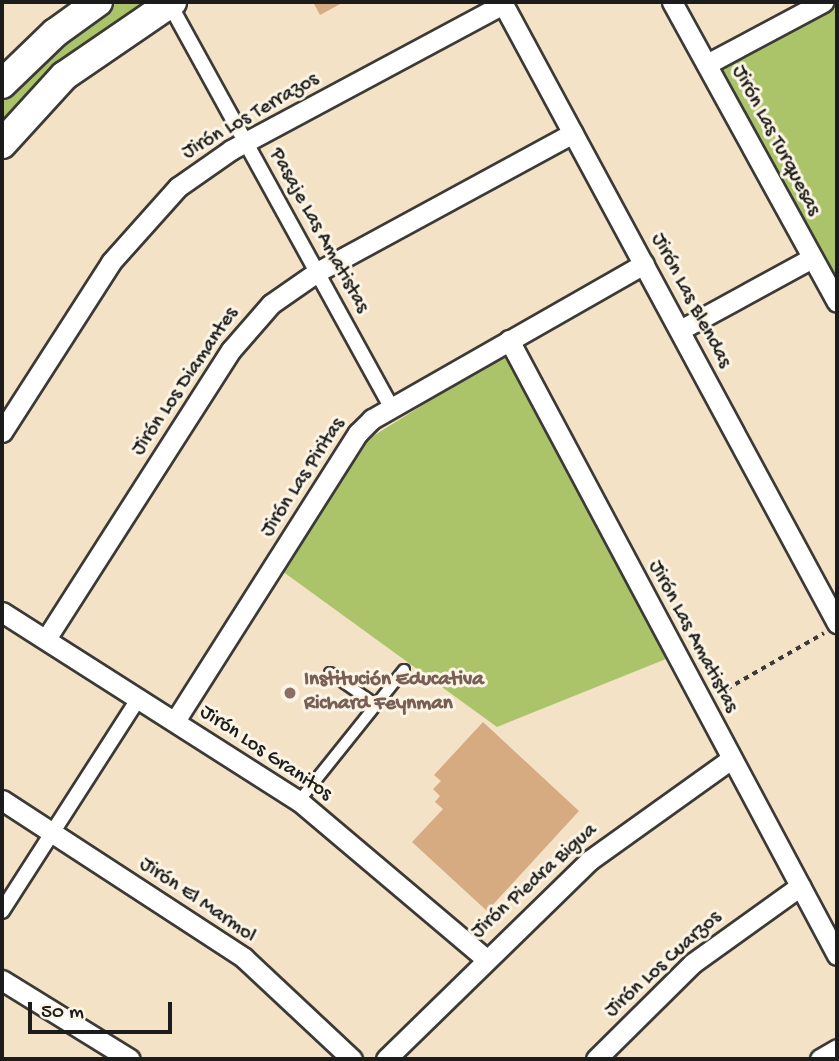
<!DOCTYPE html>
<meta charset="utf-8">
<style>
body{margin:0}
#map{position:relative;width:839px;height:1061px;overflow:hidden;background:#f4e2c7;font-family:"Gochi Hand",sans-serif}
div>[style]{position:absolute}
.green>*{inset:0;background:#abc46a}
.building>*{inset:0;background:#d6ab82}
.path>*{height:3.5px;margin-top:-1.75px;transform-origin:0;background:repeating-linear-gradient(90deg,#3c3a36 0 5px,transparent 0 10px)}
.roads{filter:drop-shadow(2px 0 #3c3a36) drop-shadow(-2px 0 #3c3a36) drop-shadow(0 2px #3c3a36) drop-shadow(0 -2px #3c3a36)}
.service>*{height:10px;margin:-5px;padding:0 5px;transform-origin:5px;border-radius:5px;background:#fff}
.pedestrian>*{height:14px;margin:-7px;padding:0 7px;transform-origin:7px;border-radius:7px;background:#fff}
.minor>*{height:19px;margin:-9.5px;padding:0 9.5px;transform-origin:9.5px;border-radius:9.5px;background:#fff}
.secondary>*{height:28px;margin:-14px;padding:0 14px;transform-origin:14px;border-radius:14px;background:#fff}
.dots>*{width:19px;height:19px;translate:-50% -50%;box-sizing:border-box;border:4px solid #fcf5e5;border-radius:50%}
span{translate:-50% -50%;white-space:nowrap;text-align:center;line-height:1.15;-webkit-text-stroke:6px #fcf5e5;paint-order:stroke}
.street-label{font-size:21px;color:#1c1c1c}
.education-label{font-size:21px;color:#785e54;font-weight:700}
.left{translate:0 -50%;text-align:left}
.frame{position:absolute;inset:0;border:4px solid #1c1c1c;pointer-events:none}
.scale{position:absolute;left:28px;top:1002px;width:144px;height:32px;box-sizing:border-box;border:4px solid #1c1c1c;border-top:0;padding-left:9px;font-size:21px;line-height:24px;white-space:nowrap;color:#1c1c1c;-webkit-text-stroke:5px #fcf5e5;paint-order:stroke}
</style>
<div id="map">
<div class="green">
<div style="clip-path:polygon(110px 2px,160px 2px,2px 133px,2px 95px)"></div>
<div style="clip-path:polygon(833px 5px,837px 14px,837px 294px,716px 69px)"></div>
<div style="clip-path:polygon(506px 353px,666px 659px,497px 727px,282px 571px,370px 438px)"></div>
</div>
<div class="building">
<div style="clip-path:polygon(313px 2px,344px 2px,320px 15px)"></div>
<div style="clip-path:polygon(483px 722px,579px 811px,487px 911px,412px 842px,443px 809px,435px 802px,440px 796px,433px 789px,441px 781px,434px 775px)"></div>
</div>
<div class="path">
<div style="left:718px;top:694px;width:122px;rotate:-29.9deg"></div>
</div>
<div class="roads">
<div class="service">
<div style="left:330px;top:673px;width:55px;rotate:34.6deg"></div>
<div style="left:299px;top:801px;width:168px;rotate:-51.3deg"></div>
</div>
<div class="pedestrian">
<div style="left:169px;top:3px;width:460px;rotate:61.2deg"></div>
<div style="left:2px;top:911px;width:252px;rotate:-57.3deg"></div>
</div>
<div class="minor">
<div style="left:502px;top:2px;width:706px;rotate:61.66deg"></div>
<div style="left:672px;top:2px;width:342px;rotate:61.2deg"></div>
<div style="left:707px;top:64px;width:132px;rotate:-28.1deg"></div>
<div style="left:680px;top:330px;width:150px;rotate:-28.6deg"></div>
<div style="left:509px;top:340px;width:697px;rotate:61.93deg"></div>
<div style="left:2px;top:432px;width:202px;rotate:-57.3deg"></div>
<div style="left:111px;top:262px;width:101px;rotate:-48.2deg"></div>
<div style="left:178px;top:187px;width:65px;rotate:-34.9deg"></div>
<div style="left:231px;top:150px;width:309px;rotate:-28.2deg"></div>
<div style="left:2px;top:612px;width:352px;rotate:32.5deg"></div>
<div style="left:299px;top:801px;width:243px;rotate:40.2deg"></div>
<div style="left:46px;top:639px;width:343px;rotate:-57.4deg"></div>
<div style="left:231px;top:350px;width:61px;rotate:-49deg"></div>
<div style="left:271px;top:304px;width:56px;rotate:-34.8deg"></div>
<div style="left:317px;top:272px;width:291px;rotate:-28.5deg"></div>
<div style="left:175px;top:721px;width:341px;rotate:-57.6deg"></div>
<div style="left:358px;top:433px;width:20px;rotate:-45deg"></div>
<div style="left:372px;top:419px;width:313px;rotate:-29.7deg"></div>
<div style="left:2px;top:800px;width:289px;rotate:33.1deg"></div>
<div style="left:244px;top:958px;width:148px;rotate:43.1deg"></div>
<div style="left:2px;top:980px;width:150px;rotate:31.7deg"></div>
<div style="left:386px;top:1059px;width:285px;rotate:-44.3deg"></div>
<div style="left:590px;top:860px;width:173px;rotate:-35.6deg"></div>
<div style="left:596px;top:1059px;width:136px;rotate:-44.7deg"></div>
<div style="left:693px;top:963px;width:132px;rotate:-35.7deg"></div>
<div style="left:820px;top:1059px;width:20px;rotate:-30deg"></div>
</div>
<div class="secondary">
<div style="left:2px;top:84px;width:74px;rotate:-43.9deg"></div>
<div style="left:55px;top:33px;width:53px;rotate:-35.8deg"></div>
<div style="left:2px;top:144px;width:92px;rotate:-47.6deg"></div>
<div style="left:64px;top:76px;width:131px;rotate:-34.4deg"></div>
</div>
</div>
<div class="dots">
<div style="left:290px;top:693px;background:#8d6e63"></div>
</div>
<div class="street-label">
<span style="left:251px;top:117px;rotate:-30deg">Jirón Los Terrazos</span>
<span style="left:775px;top:141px;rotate:62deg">Jirón Las Turquesas</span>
<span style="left:318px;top:231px;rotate:61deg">Pasaje Las Amatistas</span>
<span style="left:690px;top:301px;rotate:62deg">Jirón Las Blendas</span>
<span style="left:186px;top:382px;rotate:-56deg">Jirón Los Diamantes</span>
<span style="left:304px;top:478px;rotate:-57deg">Jirón Las Piritas</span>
<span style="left:692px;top:637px;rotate:62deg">Jirón Las Amatistas</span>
<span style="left:265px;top:754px;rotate:34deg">Jirón Los Granitos</span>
<span style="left:535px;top:882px;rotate:-42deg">Jirón Piedra Bigua</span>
<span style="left:197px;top:901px;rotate:34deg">Jirón El Marmol</span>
<span style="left:664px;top:965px;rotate:-42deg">Jirón Los Cuarzos</span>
</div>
<div class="education-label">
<span class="left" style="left:304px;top:693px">Institución Educativa<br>Richard Feynman</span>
</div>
<div class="frame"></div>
<div class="scale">50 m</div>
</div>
